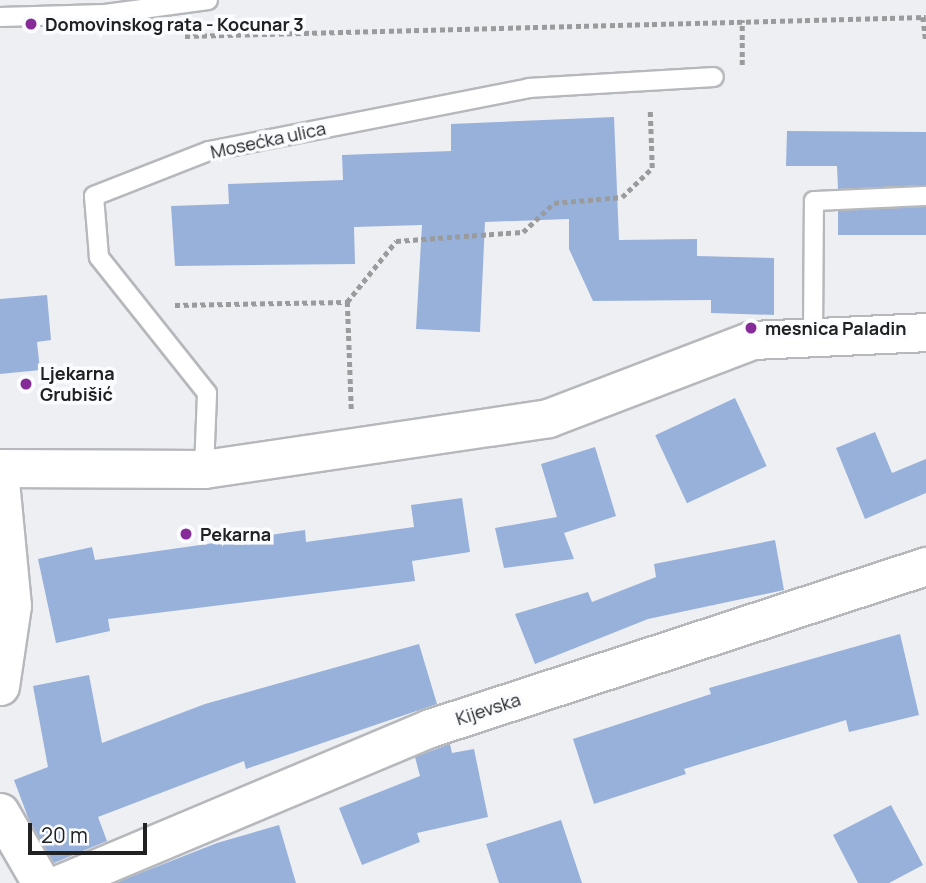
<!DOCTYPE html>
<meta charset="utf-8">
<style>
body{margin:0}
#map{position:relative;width:926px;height:883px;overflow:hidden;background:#edeff3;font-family:Manrope,sans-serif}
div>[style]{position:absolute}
.building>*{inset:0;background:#98b1da;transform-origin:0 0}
.path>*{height:4.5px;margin-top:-2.25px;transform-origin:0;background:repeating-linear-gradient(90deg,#999b9d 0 5px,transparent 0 8.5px)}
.roads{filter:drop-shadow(2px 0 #b6b8bc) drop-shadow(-2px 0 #b6b8bc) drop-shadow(0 2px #b6b8bc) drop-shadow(0 -2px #b6b8bc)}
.lane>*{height:18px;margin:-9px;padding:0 9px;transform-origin:9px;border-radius:9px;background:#fff}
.street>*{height:37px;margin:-18.5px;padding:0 18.5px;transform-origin:18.5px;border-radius:18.5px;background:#fff}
.dots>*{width:19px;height:19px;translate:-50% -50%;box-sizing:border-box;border:4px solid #fbfcff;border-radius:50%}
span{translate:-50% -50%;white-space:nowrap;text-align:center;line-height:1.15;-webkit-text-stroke:7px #fbfcff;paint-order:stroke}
.poi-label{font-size:18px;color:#202122;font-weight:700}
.left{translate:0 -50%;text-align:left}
.street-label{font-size:18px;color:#202122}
.scale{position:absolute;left:28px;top:823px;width:119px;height:32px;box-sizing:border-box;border:4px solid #202122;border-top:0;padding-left:9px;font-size:21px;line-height:24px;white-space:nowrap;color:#202122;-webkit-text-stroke:5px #fbfcff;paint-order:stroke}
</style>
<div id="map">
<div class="building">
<div style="clip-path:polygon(614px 117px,619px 240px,697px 239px,697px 256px,774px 258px,774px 315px,711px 313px,711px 300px,593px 301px,569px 249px,569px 219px,485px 222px,480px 332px,416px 329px,422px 225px,354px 227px,355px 264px,175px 266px,171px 206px,229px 204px,228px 184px,343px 180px,342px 155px,451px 151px,451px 124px)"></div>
<div style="clip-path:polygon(787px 131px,926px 132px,926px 185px,838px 189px,837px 166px,786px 166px)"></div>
<div style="left:926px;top:207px;width:28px;height:88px;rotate:90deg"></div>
<div style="clip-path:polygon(47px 295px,51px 340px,37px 342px,40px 370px,0 374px,0 299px)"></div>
<div style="left:735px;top:398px;width:75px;height:88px;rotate:65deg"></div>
<div style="clip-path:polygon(875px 432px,892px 473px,926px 459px,926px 493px,865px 519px,836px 448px)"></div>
<div style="clip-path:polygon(595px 447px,616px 516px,564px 533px,574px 559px,504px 568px,495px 528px,557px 517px,541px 464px)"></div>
<div style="clip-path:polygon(462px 498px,470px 552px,412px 561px,415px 581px,108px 619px,110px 631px,56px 643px,38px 559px,92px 547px,95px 560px,305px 530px,306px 542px,414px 527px,411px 505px)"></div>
<div style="clip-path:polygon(775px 540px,784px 590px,648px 619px,535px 664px,515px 614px,588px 592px,592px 602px,656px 577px,654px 564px)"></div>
<div style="clip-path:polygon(900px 634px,919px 715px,849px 732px,846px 720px,684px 769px,686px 774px,594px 804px,573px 739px,711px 694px,709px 688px)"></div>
<div style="clip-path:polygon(419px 644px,437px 704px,246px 769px,244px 761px,98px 817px,107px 841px,54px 863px,29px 820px,14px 780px,48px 767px,33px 686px,89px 675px,102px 743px,205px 704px)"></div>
<div style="clip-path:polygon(450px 744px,452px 753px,474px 749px,488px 817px,417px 833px,420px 842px,362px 865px,339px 808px,420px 776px,415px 757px)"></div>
<div style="clip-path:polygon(891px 805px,923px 865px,889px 883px,858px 883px,833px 835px)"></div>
<div style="clip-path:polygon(561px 820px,582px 883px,499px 883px,486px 844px)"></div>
<div style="clip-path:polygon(279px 825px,296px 883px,115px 883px,217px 843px)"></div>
</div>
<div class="path">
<div style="left:923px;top:17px;width:23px;rotate:83deg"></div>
<div style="left:185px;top:36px;width:741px;rotate:-1.47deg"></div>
<div style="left:742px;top:65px;width:45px;rotate:-90deg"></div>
<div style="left:175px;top:305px;width:172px;rotate:-1deg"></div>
<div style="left:351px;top:409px;width:107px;rotate:-92.1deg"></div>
<div style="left:347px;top:302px;width:78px;rotate:-51.2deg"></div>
<div style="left:396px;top:241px;width:127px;rotate:-4.1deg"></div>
<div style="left:523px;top:232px;width:42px;rotate:-43.1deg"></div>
<div style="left:554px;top:203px;width:68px;rotate:-5deg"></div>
<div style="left:622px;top:197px;width:42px;rotate:-44deg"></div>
<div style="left:652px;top:168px;width:58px;rotate:-92deg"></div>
</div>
<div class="roads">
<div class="lane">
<div style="left:0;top:17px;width:105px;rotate:-1.6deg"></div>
<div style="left:105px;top:14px;width:104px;rotate:-7.7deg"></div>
<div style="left:813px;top:336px;width:135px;rotate:-89.6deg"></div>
<div style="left:814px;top:201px;width:112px;rotate:-2.6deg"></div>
<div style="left:204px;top:469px;width:76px;rotate:-87.7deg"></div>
<div style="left:207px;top:393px;width:174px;rotate:-128.5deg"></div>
<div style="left:99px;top:257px;width:61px;rotate:-94.7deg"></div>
<div style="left:94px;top:196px;width:123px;rotate:-21.4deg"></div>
<div style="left:209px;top:151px;width:326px;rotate:-11.1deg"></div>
<div style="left:529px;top:88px;width:185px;rotate:-3.4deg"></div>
</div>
<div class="street">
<div style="left:0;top:468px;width:204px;rotate:0.3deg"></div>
<div style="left:204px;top:469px;width:348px;rotate:-8.4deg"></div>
<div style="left:548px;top:418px;width:218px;rotate:-20.9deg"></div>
<div style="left:752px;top:340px;width:174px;rotate:-2.6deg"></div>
<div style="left:0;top:481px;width:125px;rotate:84.5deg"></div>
<div style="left:12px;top:605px;width:82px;rotate:98.4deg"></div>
<div style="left:0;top:812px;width:82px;rotate:60deg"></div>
<div style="left:61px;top:883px;width:400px;rotate:-22.8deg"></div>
<div style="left:430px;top:728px;width:522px;rotate:-18.09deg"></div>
</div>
</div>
<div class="dots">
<div style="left:31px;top:24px;background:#852c99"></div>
<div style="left:751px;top:328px;background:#852c99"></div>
<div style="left:26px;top:384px;background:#852c99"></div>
<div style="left:186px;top:534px;background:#852c99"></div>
</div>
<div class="poi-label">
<span class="left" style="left:45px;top:24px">Domovinskog rata - Kocunar 3</span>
<span class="left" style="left:765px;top:328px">mesnica Paladin</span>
<span class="left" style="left:40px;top:384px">Ljekarna<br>Grubišić</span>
<span class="left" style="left:200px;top:534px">Pekarna</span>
</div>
<div class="street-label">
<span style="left:268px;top:140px;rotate:-12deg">Mosećka ulica</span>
<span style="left:488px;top:709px;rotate:-18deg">Kijevska</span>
</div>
<div class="scale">20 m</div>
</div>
